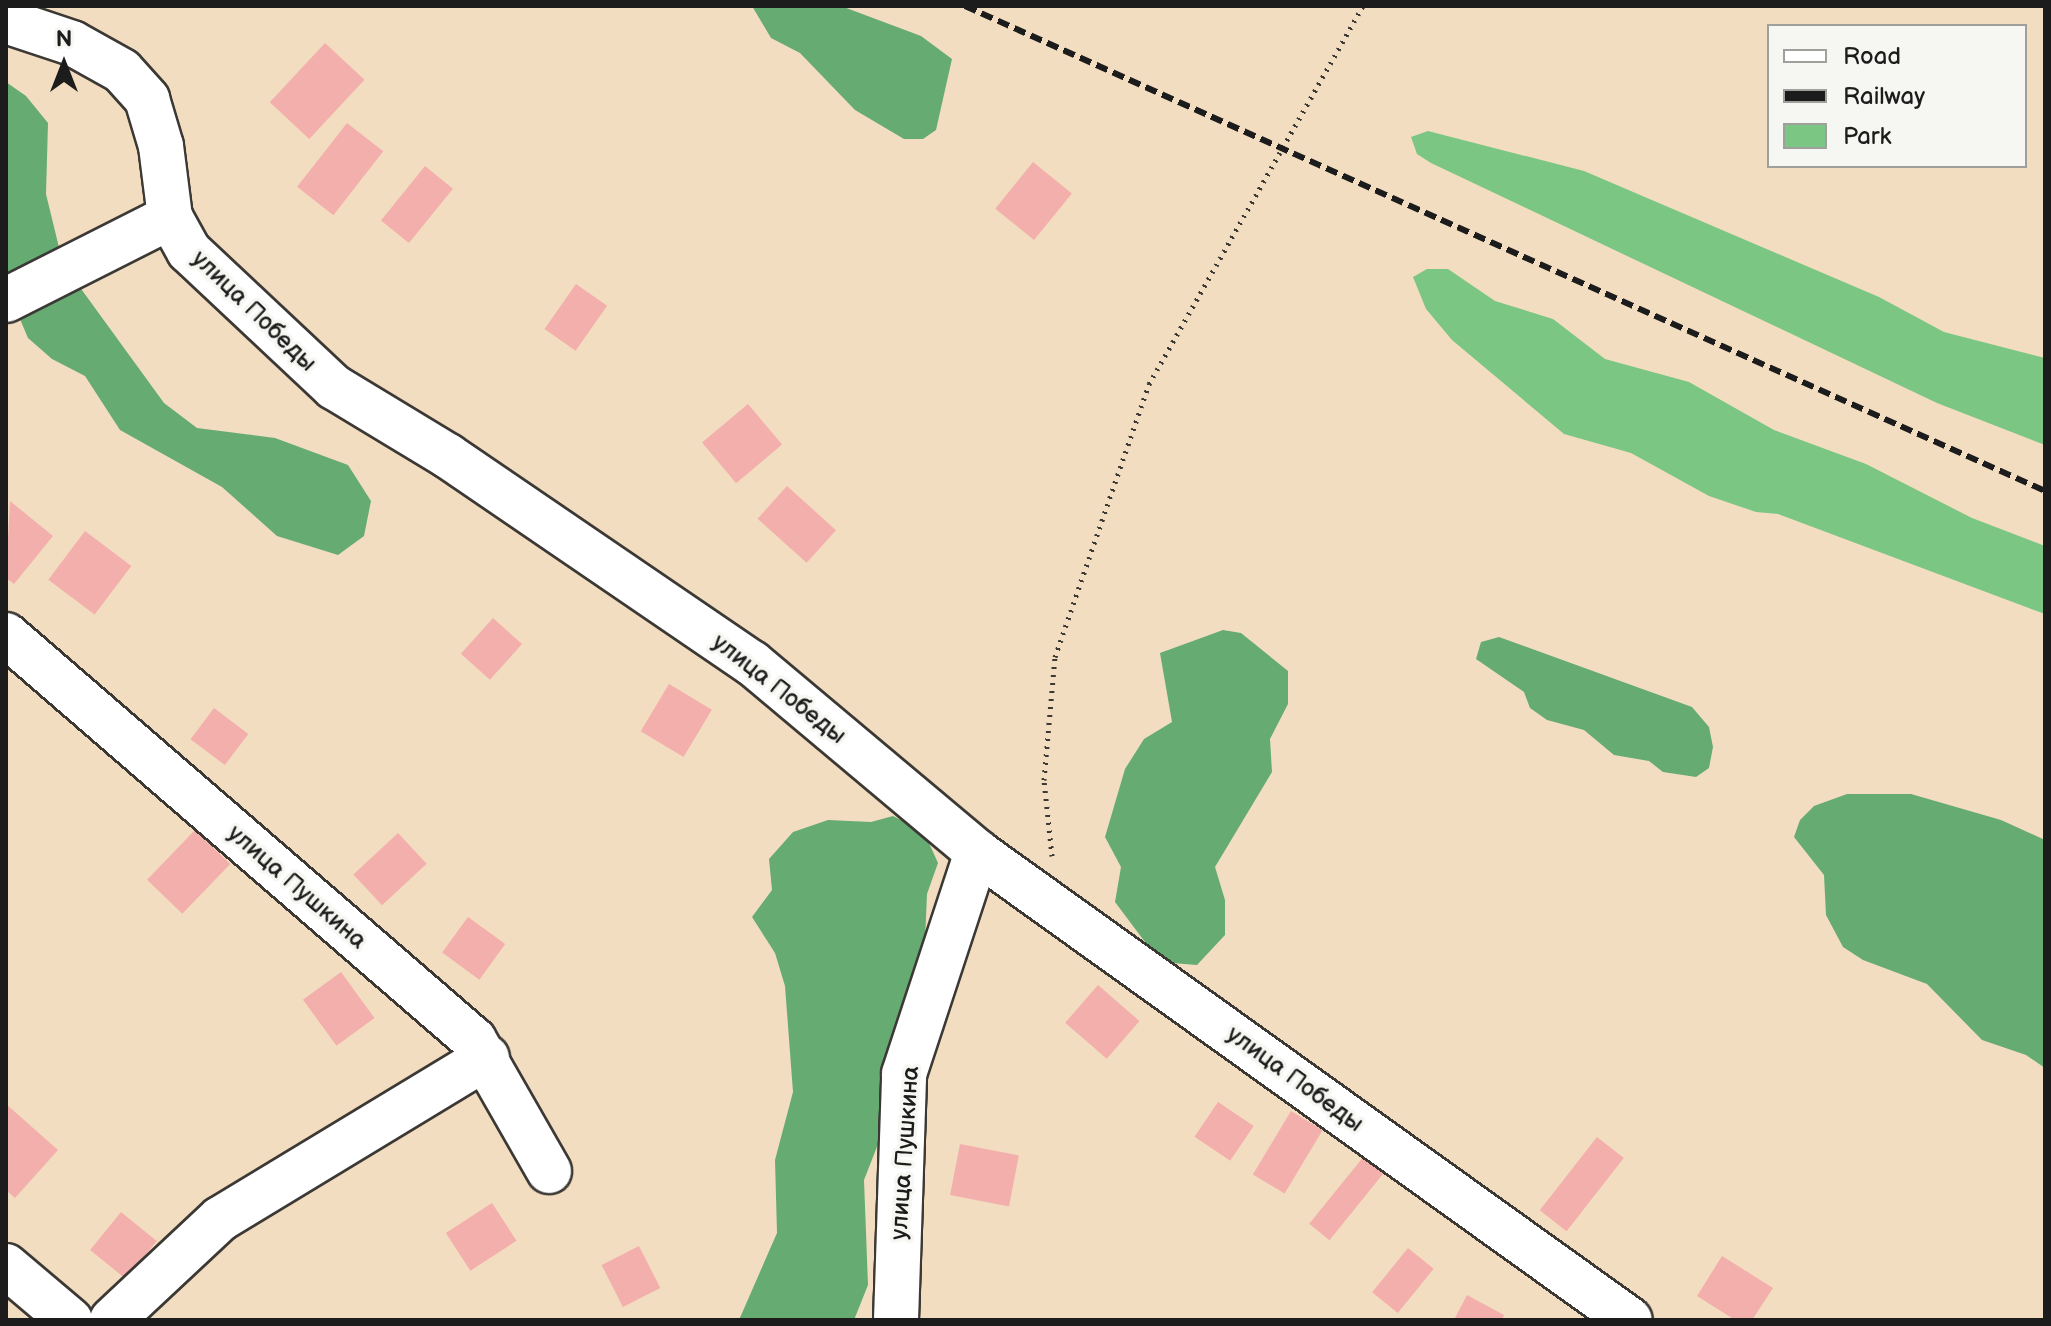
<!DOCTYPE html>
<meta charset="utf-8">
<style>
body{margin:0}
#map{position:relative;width:2051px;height:1326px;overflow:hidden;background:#f3ddc0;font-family:"Balsamiq Sans",sans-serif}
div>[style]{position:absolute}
.green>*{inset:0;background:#7cc684}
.forest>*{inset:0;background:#65ab72}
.building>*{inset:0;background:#f3afac;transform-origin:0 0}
.path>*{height:5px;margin-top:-2.5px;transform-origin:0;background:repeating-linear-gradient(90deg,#3c3935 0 2px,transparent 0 8px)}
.roads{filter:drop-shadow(2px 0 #3c3935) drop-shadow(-2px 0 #3c3935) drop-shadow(0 2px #3c3935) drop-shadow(0 -2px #3c3935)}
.minor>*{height:44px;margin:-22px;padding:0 22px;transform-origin:22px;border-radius:22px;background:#fff}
.rail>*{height:6px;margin-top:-3px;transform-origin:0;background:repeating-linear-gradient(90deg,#1c1c1c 0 12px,transparent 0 18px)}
span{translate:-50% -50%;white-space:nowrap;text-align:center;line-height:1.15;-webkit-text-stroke:7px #f6f6f2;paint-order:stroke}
.street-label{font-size:24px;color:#1c1c1c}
.frame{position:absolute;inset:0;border:8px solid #1c1c1c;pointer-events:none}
.legend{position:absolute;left:1767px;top:24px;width:260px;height:144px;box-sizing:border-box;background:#f6f6f2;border:2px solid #9f9f9c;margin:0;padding:10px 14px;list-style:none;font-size:24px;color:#1c1c1c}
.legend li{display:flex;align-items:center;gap:16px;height:40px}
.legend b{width:40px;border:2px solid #9f9f9c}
.north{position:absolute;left:24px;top:24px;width:80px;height:80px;-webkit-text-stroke:6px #f6f6f2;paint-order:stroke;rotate:0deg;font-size:22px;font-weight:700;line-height:32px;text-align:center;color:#1c1c1c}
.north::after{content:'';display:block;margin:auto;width:28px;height:36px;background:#1c1c1c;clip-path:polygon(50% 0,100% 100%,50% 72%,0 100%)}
</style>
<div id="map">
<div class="green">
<div style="clip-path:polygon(1428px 131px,1584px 171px,1879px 297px,1944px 332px,2045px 358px,2045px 445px,1937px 403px,1431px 163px,1417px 154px,1411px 137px)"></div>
<div style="clip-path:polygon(1427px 269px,1448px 269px,1495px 301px,1553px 319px,1605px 359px,1689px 382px,1774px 430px,1866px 464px,1972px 518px,2045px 546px,2045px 614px,1778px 514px,1756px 512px,1709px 496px,1631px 453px,1564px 434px,1452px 340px,1426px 309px,1413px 277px)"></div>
</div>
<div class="forest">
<div style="clip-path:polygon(752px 6px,841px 6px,921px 36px,952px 59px,936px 130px,923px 139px,904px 139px,855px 110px,800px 53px,771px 38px)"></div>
<div style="clip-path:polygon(6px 82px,26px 96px,48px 123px,46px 194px,63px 264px,164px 403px,197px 428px,275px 438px,348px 465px,371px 501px,364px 536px,338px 555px,277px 536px,222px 487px,120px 430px,85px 376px,52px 359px,28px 338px,14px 305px,6px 298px)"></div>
<div style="clip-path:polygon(1223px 630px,1241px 633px,1288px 671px,1288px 704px,1270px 739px,1272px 772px,1215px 867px,1225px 900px,1225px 935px,1197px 965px,1160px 962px,1115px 902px,1121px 867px,1105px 837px,1125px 769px,1144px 739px,1172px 722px,1160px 653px)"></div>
<div style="clip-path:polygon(1499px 637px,1692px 707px,1709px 727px,1713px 747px,1709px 768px,1696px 777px,1663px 772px,1649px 761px,1614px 755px,1584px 730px,1547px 720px,1530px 708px,1524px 692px,1476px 659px,1481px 642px)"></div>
<div style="clip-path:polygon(1847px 794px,1911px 794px,2001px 820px,2045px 840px,2045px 1068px,2026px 1055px,1982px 1040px,1927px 984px,1863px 960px,1843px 947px,1826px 915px,1824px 875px,1794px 837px,1800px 820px,1814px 806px)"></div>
<div style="clip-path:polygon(893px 816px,924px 832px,938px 863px,927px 894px,924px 965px,891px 1111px,864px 1180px,868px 1285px,854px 1320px,739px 1320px,777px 1233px,775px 1160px,793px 1092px,785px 986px,775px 953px,752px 917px,772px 890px,769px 859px,793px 832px,828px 820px,871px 822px)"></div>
</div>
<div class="building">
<div style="left:325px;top:43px;width:54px;height:81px;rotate:43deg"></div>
<div style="left:347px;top:123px;width:46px;height:81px;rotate:38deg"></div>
<div style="left:1033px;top:162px;width:50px;height:60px;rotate:39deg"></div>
<div style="left:425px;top:166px;width:36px;height:70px;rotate:39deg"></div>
<div style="left:576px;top:284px;width:38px;height:55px;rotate:35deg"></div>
<div style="left:748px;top:404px;width:53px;height:60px;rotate:50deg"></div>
<div style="left:787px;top:486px;width:66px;height:44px;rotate:42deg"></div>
<div style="clip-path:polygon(10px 501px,53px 536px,14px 584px,6px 578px)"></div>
<div style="left:85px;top:531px;width:58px;height:61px;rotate:37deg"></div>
<div style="left:493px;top:618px;width:39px;height:48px;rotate:42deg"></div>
<div style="left:669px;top:684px;width:50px;height:55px;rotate:31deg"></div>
<div style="left:214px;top:708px;width:43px;height:39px;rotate:37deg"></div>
<div style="left:195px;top:830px;width:49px;height:69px;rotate:44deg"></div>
<div style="left:398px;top:833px;width:42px;height:61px;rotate:47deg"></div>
<div style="left:468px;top:917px;width:46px;height:44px;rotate:36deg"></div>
<div style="left:341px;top:972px;width:57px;height:47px;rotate:54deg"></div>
<div style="left:1098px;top:985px;width:55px;height:50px;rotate:41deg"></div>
<div style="left:1218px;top:1102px;width:43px;height:42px;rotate:34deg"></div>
<div style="clip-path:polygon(6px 1104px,58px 1150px,15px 1198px,6px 1190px)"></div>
<div style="left:1291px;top:1111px;width:37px;height:74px;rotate:31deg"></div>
<div style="left:1597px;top:1137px;width:34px;height:93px;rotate:38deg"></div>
<div style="left:960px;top:1144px;width:60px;height:52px;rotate:11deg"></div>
<div style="left:1369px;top:1150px;width:26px;height:95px;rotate:39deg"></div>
<div style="left:492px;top:1203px;width:45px;height:55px;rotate:57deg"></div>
<div style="left:121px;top:1212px;width:46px;height:49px;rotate:39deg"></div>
<div style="left:639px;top:1246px;width:47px;height:42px;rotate:63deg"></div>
<div style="left:1408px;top:1248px;width:33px;height:57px;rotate:39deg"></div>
<div style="clip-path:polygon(1722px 1256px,1773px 1288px,1752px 1320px,1735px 1320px,1697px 1296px)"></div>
<div style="clip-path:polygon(1467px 1295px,1504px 1315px,1502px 1320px,1454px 1320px)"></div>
</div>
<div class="path">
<div style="left:1052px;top:856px;width:76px;rotate:-96deg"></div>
<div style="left:1044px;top:780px;width:123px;rotate:-84.9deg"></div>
<div style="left:1055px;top:657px;width:289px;rotate:-71deg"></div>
<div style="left:1149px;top:384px;width:434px;rotate:-60.5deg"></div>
</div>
<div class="roads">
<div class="minor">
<div style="left:6px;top:21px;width:70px;rotate:18.4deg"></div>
<div style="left:72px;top:43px;width:57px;rotate:29.2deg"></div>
<div style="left:122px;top:71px;width:38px;rotate:48deg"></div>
<div style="left:147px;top:99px;width:49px;rotate:73.4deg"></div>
<div style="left:161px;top:146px;width:72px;rotate:82.8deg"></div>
<div style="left:170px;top:217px;width:39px;rotate:61deg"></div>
<div style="left:189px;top:251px;width:199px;rotate:43.2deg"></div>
<div style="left:334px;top:387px;width:133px;rotate:31.2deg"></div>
<div style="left:448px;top:456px;width:368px;rotate:34.3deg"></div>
<div style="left:752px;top:663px;width:294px;rotate:40deg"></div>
<div style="left:977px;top:852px;width:803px;rotate:35.63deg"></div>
<div style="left:6px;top:300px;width:184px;rotate:-26.8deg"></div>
<div style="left:6px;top:635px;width:619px;rotate:40.87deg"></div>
<div style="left:474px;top:1040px;width:151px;rotate:60.2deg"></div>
<div style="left:6px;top:1266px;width:84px;rotate:40.2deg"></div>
<div style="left:112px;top:1320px;width:148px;rotate:-43.1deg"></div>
<div style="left:220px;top:1219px;width:312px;rotate:-31.2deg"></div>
<div style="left:896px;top:1320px;width:246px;rotate:-88.1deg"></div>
<div style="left:904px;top:1074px;width:234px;rotate:-71.8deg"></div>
</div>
</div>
<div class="rail">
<div style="left:965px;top:6px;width:1184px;rotate:24.18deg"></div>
</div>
<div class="street-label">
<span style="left:254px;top:311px;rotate:44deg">улица Победы</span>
<span style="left:779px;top:689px;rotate:38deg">улица Победы</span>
<span style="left:297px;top:887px;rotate:41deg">улица Пушкина</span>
<span style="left:1295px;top:1079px;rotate:36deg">улица Победы</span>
<span style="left:905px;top:1153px;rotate:-86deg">улица Пушкина</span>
</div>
<div class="frame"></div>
<ul class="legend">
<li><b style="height:10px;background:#fff"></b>Road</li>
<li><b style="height:10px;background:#1c1c1c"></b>Railway</li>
<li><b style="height:22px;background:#7cc684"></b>Park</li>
</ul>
<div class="north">N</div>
</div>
